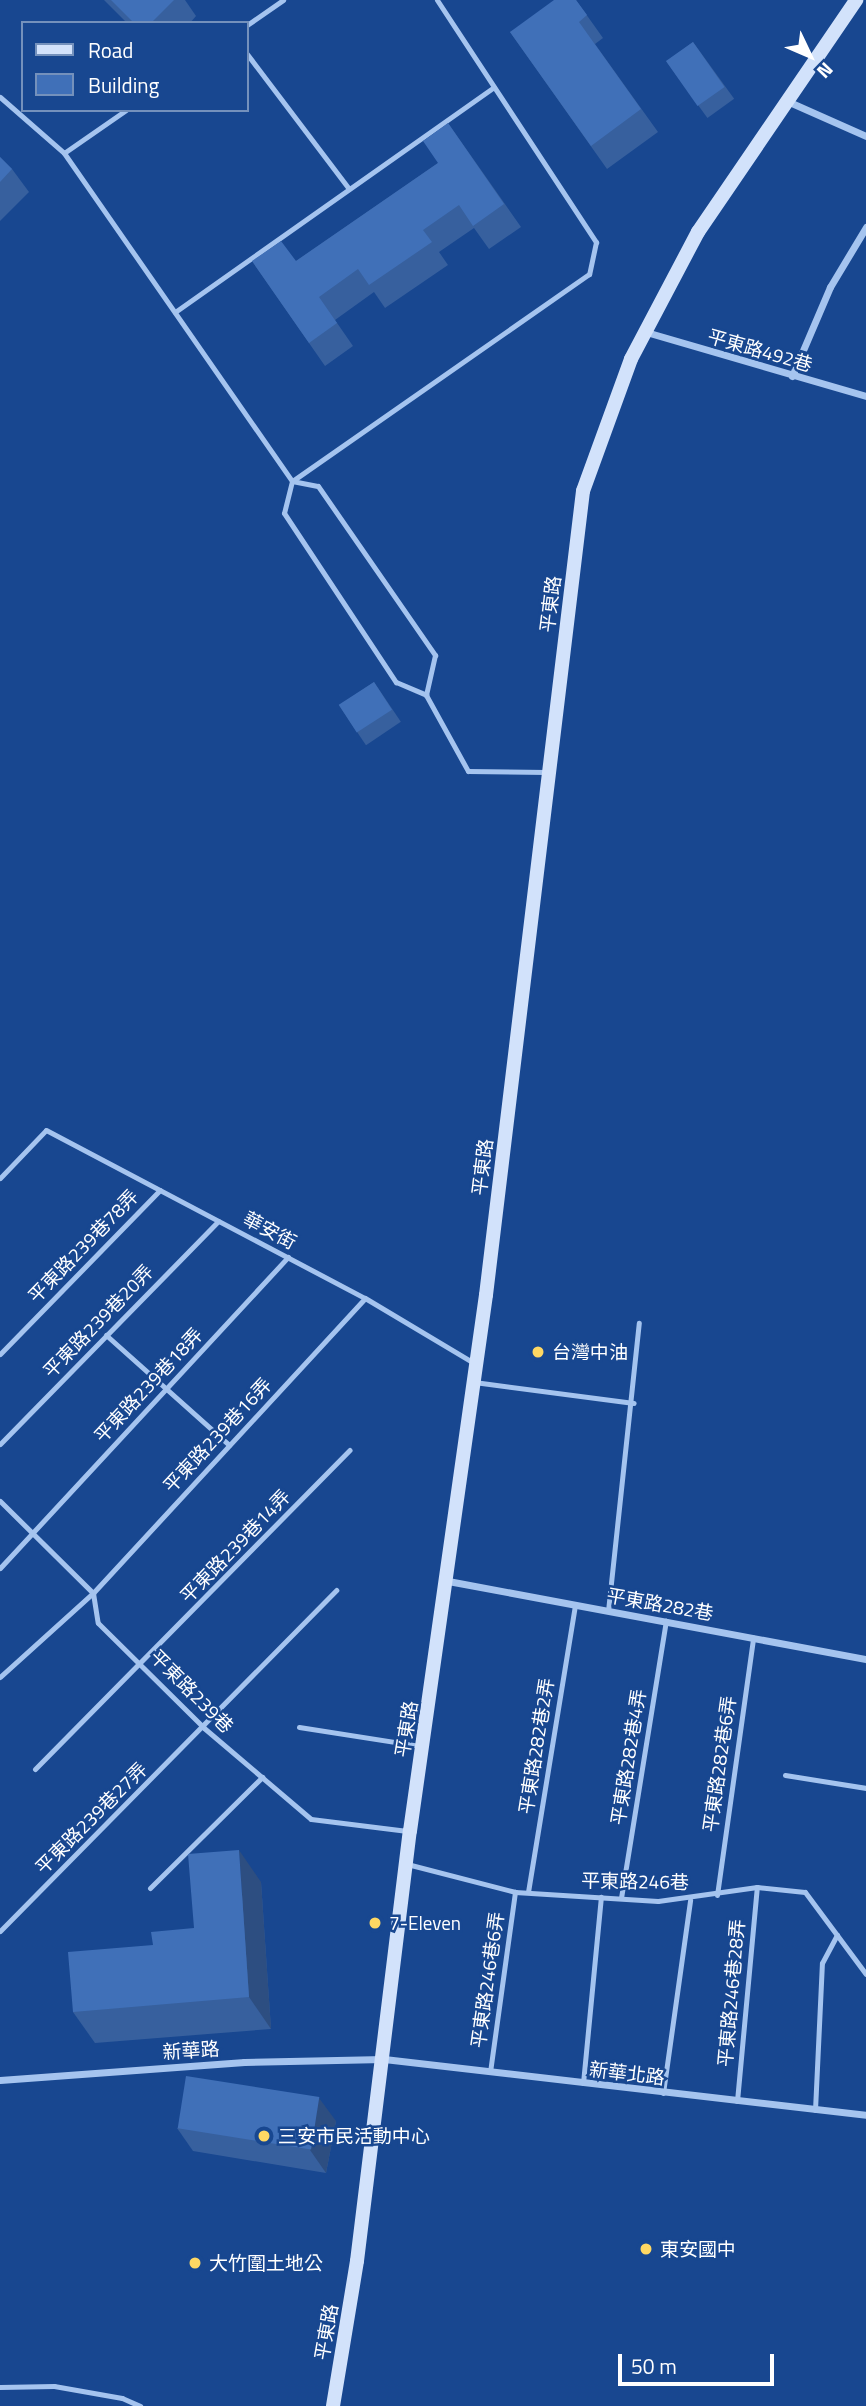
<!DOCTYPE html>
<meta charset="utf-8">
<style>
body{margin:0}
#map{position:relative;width:866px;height:2406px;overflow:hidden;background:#184790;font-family:"Titillium Web","Noto Sans TC",sans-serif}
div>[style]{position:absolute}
.lane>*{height:5px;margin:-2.5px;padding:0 2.5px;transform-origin:2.5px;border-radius:2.5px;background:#a5c4ef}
.street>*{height:7px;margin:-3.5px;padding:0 3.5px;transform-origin:3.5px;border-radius:3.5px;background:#a5c4ef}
.secondary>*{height:14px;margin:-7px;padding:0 7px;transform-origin:7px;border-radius:7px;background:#d2e2fb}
.wall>*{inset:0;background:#37609e;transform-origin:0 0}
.shaded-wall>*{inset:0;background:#2d4e81}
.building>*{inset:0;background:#4070b8;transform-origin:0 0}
.dots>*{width:19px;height:19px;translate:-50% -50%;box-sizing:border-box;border:4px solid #184790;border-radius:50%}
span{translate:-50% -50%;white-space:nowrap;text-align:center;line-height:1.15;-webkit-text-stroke:5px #184790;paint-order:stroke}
.street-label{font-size:19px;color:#fff}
.poi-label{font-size:19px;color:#fff}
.left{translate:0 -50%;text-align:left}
.legend{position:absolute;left:21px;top:21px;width:228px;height:91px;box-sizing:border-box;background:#184790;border:2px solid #7491bc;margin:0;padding:9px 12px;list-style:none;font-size:21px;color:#fff}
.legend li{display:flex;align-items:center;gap:14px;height:35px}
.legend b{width:35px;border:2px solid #7491bc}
.north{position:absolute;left:775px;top:21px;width:70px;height:70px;-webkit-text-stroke:5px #184790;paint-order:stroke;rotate:134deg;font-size:19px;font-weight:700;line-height:28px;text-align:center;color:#fff}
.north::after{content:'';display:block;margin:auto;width:24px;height:32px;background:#fff;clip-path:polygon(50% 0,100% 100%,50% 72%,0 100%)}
.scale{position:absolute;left:618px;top:2354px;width:156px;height:32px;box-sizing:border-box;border:4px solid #fff;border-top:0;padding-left:9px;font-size:21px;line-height:24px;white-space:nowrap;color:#fff;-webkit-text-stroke:5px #184790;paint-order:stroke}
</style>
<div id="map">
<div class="lane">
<div style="left:437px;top:0;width:290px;rotate:56.7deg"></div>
<div style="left:596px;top:242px;width:33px;rotate:102deg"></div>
<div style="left:589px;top:274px;width:362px;rotate:145.1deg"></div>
<div style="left:292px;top:481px;width:33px;rotate:104deg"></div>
<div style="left:284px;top:513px;width:203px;rotate:56.5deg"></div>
<div style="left:396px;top:682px;width:33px;rotate:23deg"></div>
<div style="left:426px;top:695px;width:87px;rotate:61.1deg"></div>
<div style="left:468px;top:771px;width:78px;rotate:0.7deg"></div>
<div style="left:247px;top:25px;width:44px;rotate:-34.8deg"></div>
<div style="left:247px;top:54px;width:169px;rotate:52.9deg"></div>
<div style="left:0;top:97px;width:85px;rotate:41.2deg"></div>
<div style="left:126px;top:110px;width:75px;rotate:145.3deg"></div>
<div style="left:64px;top:153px;width:399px;rotate:55.2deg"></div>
<div style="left:292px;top:481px;width:26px;rotate:11deg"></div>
<div style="left:318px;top:486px;width:206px;rotate:55.3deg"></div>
<div style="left:435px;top:655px;width:41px;rotate:102.7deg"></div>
<div style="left:175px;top:312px;width:390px;rotate:-35.2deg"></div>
<div style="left:0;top:1178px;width:66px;rotate:-46.2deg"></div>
<div style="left:46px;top:1130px;width:361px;rotate:27.8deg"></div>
<div style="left:365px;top:1298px;width:127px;rotate:30.8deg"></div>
<div style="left:106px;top:1335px;width:165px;rotate:41.8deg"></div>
<div style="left:0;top:1354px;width:229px;rotate:-45.7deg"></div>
<div style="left:474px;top:1382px;width:161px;rotate:7.5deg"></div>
<div style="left:0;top:1444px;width:312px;rotate:-45.6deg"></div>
<div style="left:0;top:1501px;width:131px;rotate:44.7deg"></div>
<div style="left:93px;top:1593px;width:30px;rotate:81deg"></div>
<div style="left:98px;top:1623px;width:149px;rotate:44.7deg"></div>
<div style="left:204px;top:1728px;width:140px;rotate:40.4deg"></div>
<div style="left:311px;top:1819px;width:97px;rotate:7.1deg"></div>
<div style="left:0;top:1568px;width:424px;rotate:-47.2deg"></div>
<div style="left:608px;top:1611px;width:290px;rotate:-83.9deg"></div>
<div style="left:0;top:1677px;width:125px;rotate:-42.1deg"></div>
<div style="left:93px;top:1593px;width:401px;rotate:-47.3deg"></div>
<div style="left:299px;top:1727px;width:122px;rotate:8.9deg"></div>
<div style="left:35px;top:1769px;width:448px;rotate:-45.4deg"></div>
<div style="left:785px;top:1775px;width:82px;rotate:9.1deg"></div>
<div style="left:407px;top:1864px;width:112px;rotate:14.5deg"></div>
<div style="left:515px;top:1892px;width:143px;rotate:3.6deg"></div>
<div style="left:658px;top:1901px;width:100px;rotate:-8deg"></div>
<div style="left:757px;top:1887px;width:48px;rotate:5.9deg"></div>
<div style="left:805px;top:1892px;width:102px;rotate:53.4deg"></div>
<div style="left:150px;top:1888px;width:158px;rotate:-44.7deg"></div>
<div style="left:528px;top:1892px;width:291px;rotate:-80.7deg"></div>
<div style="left:717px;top:1895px;width:260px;rotate:-82deg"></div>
<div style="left:621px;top:1898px;width:281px;rotate:-80.8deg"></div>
<div style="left:0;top:1931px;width:479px;rotate:-45.4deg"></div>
<div style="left:490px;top:2072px;width:182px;rotate:-82.1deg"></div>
<div style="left:583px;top:2083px;width:187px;rotate:-84.5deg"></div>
<div style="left:663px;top:2093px;width:195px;rotate:-82deg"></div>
<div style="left:737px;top:2101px;width:215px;rotate:-84.7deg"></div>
<div style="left:815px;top:2110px;width:147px;rotate:-87.3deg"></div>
<div style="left:822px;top:1963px;width:32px;rotate:-62deg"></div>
<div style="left:0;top:2387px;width:54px;rotate:-1.1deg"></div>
<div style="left:54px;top:2386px;width:69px;rotate:10deg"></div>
<div style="left:122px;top:2398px;width:20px;rotate:24deg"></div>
</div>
<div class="street">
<div style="left:787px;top:101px;width:86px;rotate:23.9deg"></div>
<div style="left:646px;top:332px;width:229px;rotate:16.2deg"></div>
<div style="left:792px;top:376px;width:97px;rotate:-66.9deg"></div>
<div style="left:830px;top:287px;width:70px;rotate:-59deg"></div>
<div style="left:448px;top:1581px;width:425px;rotate:10.6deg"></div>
<div style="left:0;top:2080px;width:245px;rotate:-4.2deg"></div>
<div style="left:244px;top:2062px;width:140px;rotate:-1.2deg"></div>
<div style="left:384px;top:2059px;width:485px;rotate:6.6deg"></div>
</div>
<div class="secondary">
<div style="left:333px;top:2406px;width:147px;rotate:-80.6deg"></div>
<div style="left:357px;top:2261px;width:433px;rotate:-83deg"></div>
<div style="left:410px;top:1831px;width:541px;rotate:-81.93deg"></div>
<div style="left:486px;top:1295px;width:810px;rotate:-83.12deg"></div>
<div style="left:583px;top:491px;width:140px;rotate:-70deg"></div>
<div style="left:631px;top:359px;width:144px;rotate:-62.2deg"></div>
<div style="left:698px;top:232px;width:281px;rotate:-55.7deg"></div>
</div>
<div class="wall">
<div style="clip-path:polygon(104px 0,185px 0,196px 16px,190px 23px,127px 23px)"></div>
<div style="clip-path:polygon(576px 0,603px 38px,595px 44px,658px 132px,607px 169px,510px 32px)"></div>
<div style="left:693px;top:42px;width:70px;height:33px;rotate:54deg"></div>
<div style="clip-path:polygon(448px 123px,521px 227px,489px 249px,474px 228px,439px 252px,448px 265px,385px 308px,374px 292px,335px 320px,353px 346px,325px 366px,252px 261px,296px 261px,438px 163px)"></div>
<div style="clip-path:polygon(0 157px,12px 169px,29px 192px,0 221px)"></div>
<div style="left:374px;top:682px;width:48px;height:42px;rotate:56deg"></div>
<div style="clip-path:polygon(261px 1882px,271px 2029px,95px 2043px,73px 2012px)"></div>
<div style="clip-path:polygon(336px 2121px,326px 2173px,193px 2151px,177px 2128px)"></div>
</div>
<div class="shaded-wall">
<div style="clip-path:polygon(239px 1850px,261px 1882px,271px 2029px,249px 1997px)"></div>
<div style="clip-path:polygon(319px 2098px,336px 2121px,326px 2173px,310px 2150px)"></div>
</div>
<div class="building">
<div style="clip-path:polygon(111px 0,174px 0,151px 23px,134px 23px)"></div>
<div style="clip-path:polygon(554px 0,576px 0,587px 15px,579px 22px,641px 109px,591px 146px,510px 32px)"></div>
<div style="left:693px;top:42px;width:55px;height:33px;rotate:55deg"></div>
<div style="clip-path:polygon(448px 123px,504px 204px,473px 226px,459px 205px,423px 230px,432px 242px,369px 285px,358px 269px,319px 297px,337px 323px,309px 343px,252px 261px,281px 241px,296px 261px,438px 163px,423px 141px)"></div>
<div style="clip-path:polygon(0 157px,12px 169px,0 182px)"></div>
<div style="left:374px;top:682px;width:33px;height:42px;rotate:57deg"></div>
<div style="clip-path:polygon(239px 1850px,249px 1997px,73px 2012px,68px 1952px,153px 1945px,151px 1932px,194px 1928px,188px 1854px)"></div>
<div style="left:186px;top:2076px;width:135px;height:53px;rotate:9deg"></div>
</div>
<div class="dots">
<div style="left:538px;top:1352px;background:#ffd863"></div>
<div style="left:375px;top:1923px;background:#ffd863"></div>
<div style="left:264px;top:2136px;background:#ffd863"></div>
<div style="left:646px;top:2249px;background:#ffd863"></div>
<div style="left:195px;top:2263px;background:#ffd863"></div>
</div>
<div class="street-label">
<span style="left:760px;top:350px;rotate:16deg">平東路492巷</span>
<span style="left:550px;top:604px;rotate:-83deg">平東路</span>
<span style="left:482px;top:1167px;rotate:-83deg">平東路</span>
<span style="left:270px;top:1230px;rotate:28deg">華安街</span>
<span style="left:83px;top:1246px;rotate:-46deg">平東路239巷78弄</span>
<span style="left:98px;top:1321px;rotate:-46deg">平東路239巷20弄</span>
<span style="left:148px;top:1385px;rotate:-47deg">平東路239巷18弄</span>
<span style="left:217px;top:1435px;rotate:-47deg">平東路239巷16弄</span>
<span style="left:235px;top:1546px;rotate:-46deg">平東路239巷14弄</span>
<span style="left:660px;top:1604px;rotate:10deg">平東路282巷</span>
<span style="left:192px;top:1691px;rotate:45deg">平東路239巷</span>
<span style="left:406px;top:1729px;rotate:-81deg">平東路</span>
<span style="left:536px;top:1746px;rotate:-81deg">平東路282巷2弄</span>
<span style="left:628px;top:1757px;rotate:-81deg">平東路282巷4弄</span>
<span style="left:719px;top:1764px;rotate:-82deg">平東路282巷6弄</span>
<span style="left:91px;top:1818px;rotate:-45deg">平東路239巷27弄</span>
<span style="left:635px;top:1881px;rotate:1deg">平東路246巷</span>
<span style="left:487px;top:1980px;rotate:-82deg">平東路246巷6弄</span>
<span style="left:731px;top:1993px;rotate:-85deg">平東路246巷28弄</span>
<span style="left:191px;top:2050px;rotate:-4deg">新華路</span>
<span style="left:627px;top:2073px;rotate:7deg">新華北路</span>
<span style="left:326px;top:2332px;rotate:-80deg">平東路</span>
</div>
<div class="poi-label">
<span class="left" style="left:552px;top:1352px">台灣中油</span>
<span class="left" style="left:389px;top:1923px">7-Eleven</span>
<span class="left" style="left:278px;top:2136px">三安市民活動中心</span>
<span class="left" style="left:660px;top:2249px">東安國中</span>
<span class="left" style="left:209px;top:2263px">大竹圍土地公</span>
</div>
<ul class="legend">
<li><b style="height:9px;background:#d2e2fb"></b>Road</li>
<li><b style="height:19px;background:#4070b8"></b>Building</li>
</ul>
<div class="north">N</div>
<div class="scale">50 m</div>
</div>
